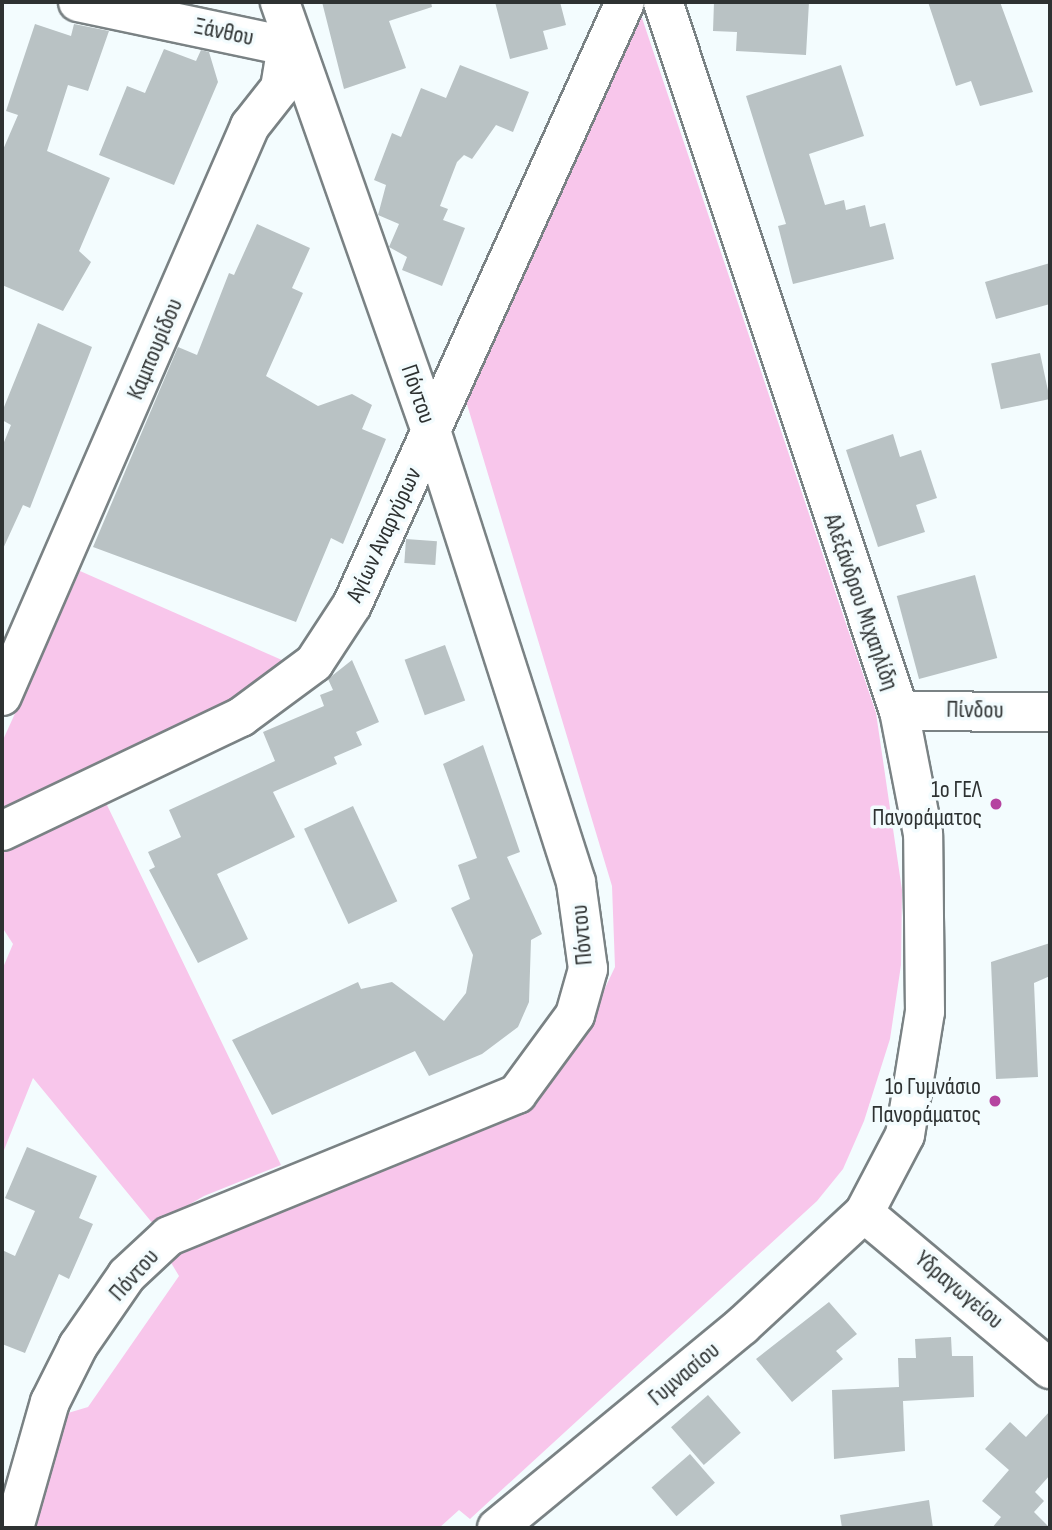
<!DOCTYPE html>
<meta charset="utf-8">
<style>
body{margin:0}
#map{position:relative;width:1052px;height:1530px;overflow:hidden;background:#f3fcfe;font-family:"Sofia Sans Condensed",sans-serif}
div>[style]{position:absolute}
.green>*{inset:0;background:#f8c6eb}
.building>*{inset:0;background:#b9c2c4;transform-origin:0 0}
.roads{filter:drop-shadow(2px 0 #7a8284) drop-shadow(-2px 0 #7a8284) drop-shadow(0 2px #7a8284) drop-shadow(0 -2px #7a8284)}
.minor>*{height:38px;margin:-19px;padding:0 19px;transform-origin:19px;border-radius:19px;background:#fff}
.dots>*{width:19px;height:19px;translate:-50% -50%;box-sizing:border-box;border:4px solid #f3fcfe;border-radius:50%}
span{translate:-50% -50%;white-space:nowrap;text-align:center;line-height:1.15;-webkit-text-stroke:7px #f3fcfe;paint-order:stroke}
.street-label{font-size:24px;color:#2e3232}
.poi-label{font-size:24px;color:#2e3232}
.right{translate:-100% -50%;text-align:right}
.frame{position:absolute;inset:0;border:4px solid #2e3232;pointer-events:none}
</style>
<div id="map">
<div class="green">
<div style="clip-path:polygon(640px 12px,876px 713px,902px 890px,901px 965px,890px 1039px,864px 1121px,843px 1169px,817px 1201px,470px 1519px,459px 1510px,439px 1528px,30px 1528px,58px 1416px,88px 1407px,179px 1276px,164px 1251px,501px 1122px,521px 1109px,577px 1047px,615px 967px,612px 886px,466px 401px)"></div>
<div style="clip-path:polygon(80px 571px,291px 664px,270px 683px,2px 813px,2px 742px)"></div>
<div style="clip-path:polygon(106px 803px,281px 1165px,204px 1196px,154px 1225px,33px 1078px,2px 1155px,2px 970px,13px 944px,2px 927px,2px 848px)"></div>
</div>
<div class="building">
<div style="clip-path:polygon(322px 2px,431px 2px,432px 7px,389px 21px,406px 68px,344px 89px)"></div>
<div style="clip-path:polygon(495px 2px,560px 2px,566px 25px,543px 31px,548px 49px,510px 59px)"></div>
<div style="clip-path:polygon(714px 2px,809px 2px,806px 55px,736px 51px,737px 32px,713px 31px)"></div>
<div style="clip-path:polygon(928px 2px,1000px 2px,1033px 92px,980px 106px,971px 81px,956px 86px)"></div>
<div style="clip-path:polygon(35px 24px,71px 36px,74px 24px,109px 31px,88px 91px,68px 85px,47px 151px,110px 178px,79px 251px,91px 262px,63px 311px,2px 285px,2px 152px,18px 115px,6px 111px)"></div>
<div style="clip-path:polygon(164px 49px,196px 61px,201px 50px,209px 52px,218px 82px,174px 185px,99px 155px,127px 86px,145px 93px)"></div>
<div style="clip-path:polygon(460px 65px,529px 92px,513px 132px,496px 125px,472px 159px,464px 155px,457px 162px,440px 206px,448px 209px,443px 220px,465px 228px,442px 286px,402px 270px,407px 257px,389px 247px,399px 224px,378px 215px,386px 185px,374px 180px,392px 133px,401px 137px,421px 88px,446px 98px)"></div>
<div style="clip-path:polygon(841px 65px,864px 136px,809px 154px,825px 205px,844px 200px,846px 210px,865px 205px,870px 227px,885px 223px,894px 259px,793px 284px,778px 226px,786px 224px,746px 96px)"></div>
<div style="clip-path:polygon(257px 224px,310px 248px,292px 288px,303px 293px,266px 376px,318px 406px,352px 394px,372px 405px,362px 429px,386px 439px,343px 544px,331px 538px,296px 622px,93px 547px,178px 347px,197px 355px,229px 273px,234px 275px)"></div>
<div style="clip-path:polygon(1050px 263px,1050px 304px,996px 319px,985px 282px)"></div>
<div style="clip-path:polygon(38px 323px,92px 347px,30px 508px,23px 505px,2px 551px,2px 447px,11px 425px,2px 420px,2px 412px)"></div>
<div style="left:1040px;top:353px;width:47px;height:50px;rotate:78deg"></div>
<div style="clip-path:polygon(893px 434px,900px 457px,921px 450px,937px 498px,916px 505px,925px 532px,878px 547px,846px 450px)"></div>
<div style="left:406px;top:539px;width:31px;height:24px;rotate:4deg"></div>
<div style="left:975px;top:575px;width:86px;height:81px;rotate:75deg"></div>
<div style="left:445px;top:645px;width:59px;height:43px;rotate:70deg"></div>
<div style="clip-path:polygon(352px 660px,379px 722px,356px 732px,362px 745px,334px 757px,337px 764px,273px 792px,295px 837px,217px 874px,248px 939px,198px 963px,149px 870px,155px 867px,148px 852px,181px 837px,169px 810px,275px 761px,263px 732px,324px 706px,320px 695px,333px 690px,328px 679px)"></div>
<div style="clip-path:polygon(483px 745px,520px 852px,507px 857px,542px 934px,531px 940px,529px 1002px,518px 1027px,482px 1054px,429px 1076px,415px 1051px,272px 1115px,232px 1040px,358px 982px,361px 989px,392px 982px,444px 1021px,466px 993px,473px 955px,451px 908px,470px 899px,458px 865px,477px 858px,443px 764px)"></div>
<div style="left:353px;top:806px;width:105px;height:54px;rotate:65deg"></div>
<div style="clip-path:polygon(1050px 943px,1050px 976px,1034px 983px,1038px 1077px,996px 1079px,991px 962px)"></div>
<div style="clip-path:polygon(27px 1147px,97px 1176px,79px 1218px,93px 1224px,69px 1279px,59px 1274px,25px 1353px,2px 1344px,2px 1250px,15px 1256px,35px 1211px,5px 1198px)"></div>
<div style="clip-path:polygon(829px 1302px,857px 1334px,836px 1351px,843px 1359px,792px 1402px,756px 1359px)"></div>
<div style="clip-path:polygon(951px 1337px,952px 1356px,973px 1356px,974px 1397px,903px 1401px,905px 1451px,834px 1459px,832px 1390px,899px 1387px,898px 1358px,916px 1358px,915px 1339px)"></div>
<div style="left:708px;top:1395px;width:50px;height:49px;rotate:49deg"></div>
<div style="clip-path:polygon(1050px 1411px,1050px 1475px,1035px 1492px,1044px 1501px,1034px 1512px,1050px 1528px,992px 1528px,1001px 1517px,982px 1501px,1009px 1470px,985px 1449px,1010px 1422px,1026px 1437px)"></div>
<div style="left:690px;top:1454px;width:38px;height:51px;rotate:49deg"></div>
<div style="clip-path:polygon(929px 1500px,933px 1528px,842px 1528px,840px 1515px)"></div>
</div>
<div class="roads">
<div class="minor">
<div style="left:78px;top:2px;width:214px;rotate:11.9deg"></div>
<div style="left:2px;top:696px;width:622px;rotate:-66.49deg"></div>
<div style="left:250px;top:126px;width:48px;rotate:-51.7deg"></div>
<div style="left:280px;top:88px;width:56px;rotate:-80.7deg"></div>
<div style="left:899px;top:711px;width:151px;rotate:0.4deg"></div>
<div style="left:2px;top:831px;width:265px;rotate:-25.5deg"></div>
<div style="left:241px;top:717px;width:91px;rotate:-36.5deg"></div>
<div style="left:314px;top:663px;width:69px;rotate:-56.8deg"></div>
<div style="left:352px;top:605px;width:662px;rotate:-65.64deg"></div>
<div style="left:864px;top:1213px;width:243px;rotate:40deg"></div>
<div style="left:14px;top:1528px;width:131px;rotate:-74.1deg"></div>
<div style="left:50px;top:1402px;width:63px;rotate:-63.4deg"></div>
<div style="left:78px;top:1346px;width:86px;rotate:-55.4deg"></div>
<div style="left:127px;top:1275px;width:57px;rotate:-42.9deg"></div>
<div style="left:169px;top:1236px;width:376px;rotate:-22.2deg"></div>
<div style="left:517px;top:1094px;width:98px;rotate:-53.7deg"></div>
<div style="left:575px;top:1015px;width:48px;rotate:-74.2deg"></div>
<div style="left:588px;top:969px;width:88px;rotate:-97.9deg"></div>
<div style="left:576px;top:882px;width:471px;rotate:-107.8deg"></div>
<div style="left:432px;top:434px;width:458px;rotate:-109.4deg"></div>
<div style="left:497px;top:1528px;width:318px;rotate:-39.5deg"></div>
<div style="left:742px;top:1326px;width:166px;rotate:-42.8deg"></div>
<div style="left:864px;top:1213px;width:88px;rotate:-62.3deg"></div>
<div style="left:905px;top:1135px;width:125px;rotate:-80.8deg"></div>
<div style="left:925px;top:1012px;width:178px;rotate:-90.6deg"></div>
<div style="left:923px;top:834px;width:125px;rotate:-101deg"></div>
<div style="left:899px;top:711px;width:747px;rotate:-108.41deg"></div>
</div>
</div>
<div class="dots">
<div style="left:996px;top:804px;background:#b544a0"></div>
<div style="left:995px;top:1101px;background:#b544a0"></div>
</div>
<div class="street-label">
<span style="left:224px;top:32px;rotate:12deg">Ξάνθου</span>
<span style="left:155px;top:349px;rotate:-67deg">Καμπουρίδου</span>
<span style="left:418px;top:394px;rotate:71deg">Πόντου</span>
<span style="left:384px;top:535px;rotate:-65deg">Αγίων Αναργύρων</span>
<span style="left:861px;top:602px;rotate:71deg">Aλεξάνδρου Mιχαηλίδη</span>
<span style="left:975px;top:710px;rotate:1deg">Πίνδου</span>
<span style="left:582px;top:935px;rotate:-95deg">Πόντου</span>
<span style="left:134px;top:1275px;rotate:-48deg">Πόντου</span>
<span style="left:959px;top:1290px;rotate:40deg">Υδραγωγείου</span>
<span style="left:684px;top:1374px;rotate:-40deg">Γυμνασίου</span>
</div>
<div class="poi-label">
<span class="right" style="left:982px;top:804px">1ο ΓΕΛ<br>Πανοράματος</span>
<span class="right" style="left:981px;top:1101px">1ο Γυμνάσιο<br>Πανοράματος</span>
</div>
<div class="frame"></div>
</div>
